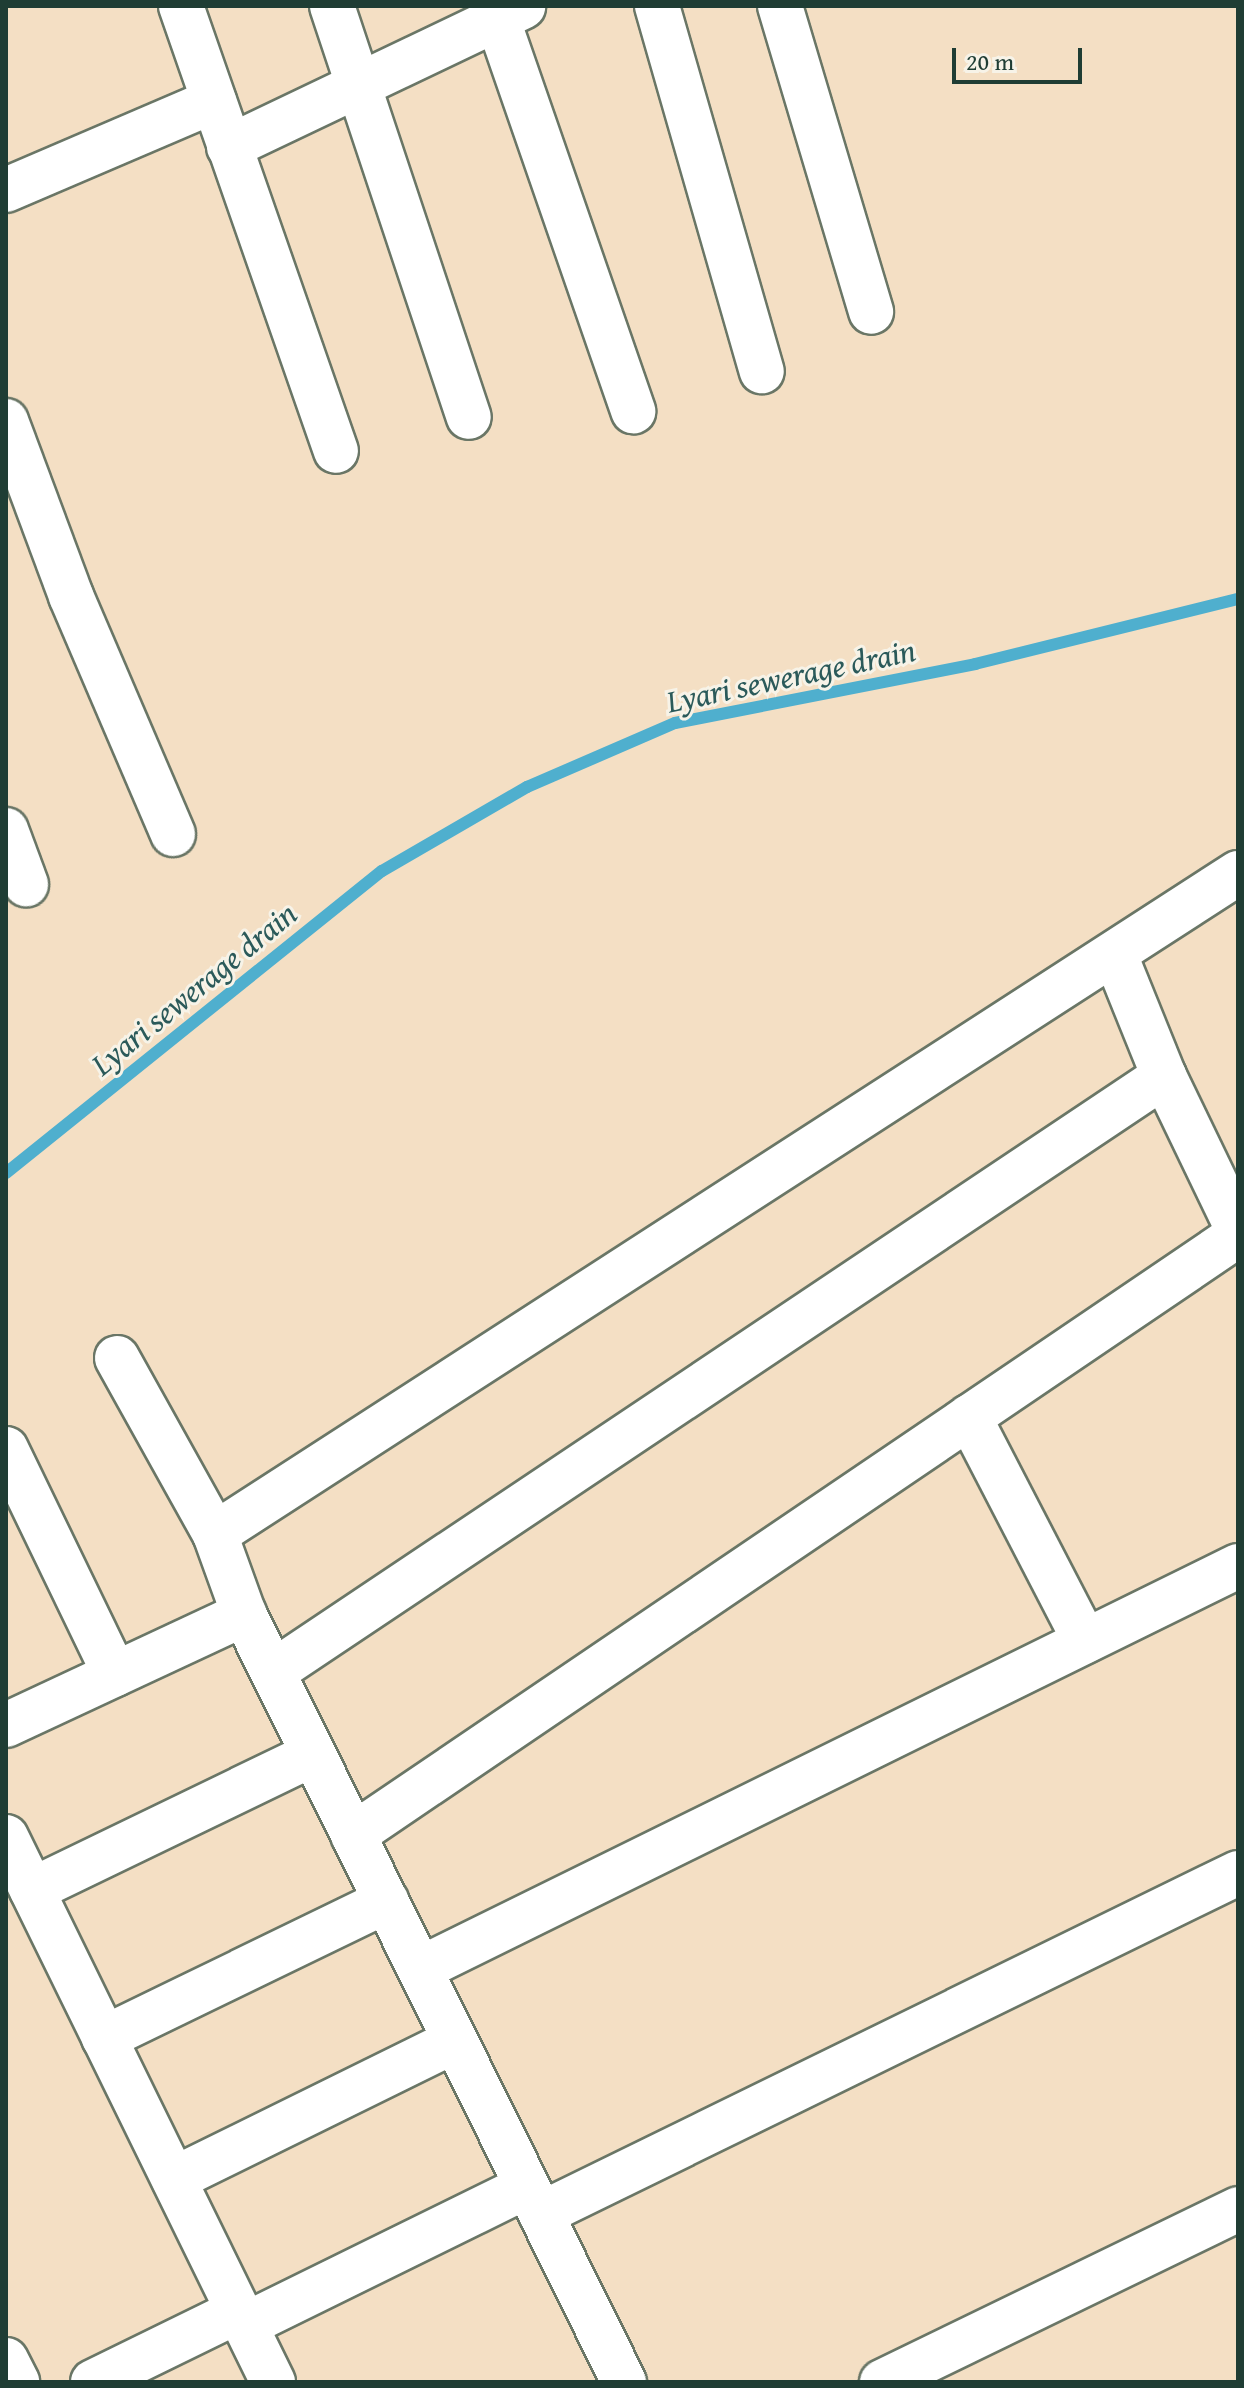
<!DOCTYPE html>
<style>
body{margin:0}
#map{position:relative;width:1244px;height:2388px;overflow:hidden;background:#f4dfc4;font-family:"Gentium Book Plus",serif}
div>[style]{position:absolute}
.stream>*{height:12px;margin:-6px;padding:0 6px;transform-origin:6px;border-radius:6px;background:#4fafce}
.roads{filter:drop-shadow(2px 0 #6a7666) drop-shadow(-2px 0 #6a7666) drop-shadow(0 2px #6a7666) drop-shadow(0 -2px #6a7666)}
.minor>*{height:44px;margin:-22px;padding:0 22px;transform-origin:22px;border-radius:22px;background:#fff}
span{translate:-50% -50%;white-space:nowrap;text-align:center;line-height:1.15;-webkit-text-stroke:6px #f7f3e8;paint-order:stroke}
.water-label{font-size:32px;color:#2b5a5a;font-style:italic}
.frame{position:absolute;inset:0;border:8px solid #1f3d34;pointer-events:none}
.scale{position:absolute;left:952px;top:48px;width:130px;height:36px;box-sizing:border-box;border:4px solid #1f3d34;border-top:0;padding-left:10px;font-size:24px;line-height:28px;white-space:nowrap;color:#1f3d34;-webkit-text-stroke:6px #f7f3e8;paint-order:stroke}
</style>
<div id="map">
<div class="stream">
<div style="left:6px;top:1173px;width:482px;rotate:-38.8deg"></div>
<div style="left:382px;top:871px;width:168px;rotate:-30.1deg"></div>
<div style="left:527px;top:787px;width:161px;rotate:-23.4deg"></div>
<div style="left:675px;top:723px;width:306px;rotate:-11.1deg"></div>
<div style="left:975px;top:664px;width:271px;rotate:-13.9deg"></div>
</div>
<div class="roads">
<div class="minor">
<div style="left:181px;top:6px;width:471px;rotate:70.8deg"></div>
<div style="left:332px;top:6px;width:433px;rotate:71.6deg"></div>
<div style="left:493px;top:6px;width:429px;rotate:70.9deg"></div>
<div style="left:657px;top:6px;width:380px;rotate:74deg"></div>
<div style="left:780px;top:6px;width:319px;rotate:73.4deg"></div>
<div style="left:229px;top:147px;width:326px;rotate:-25.5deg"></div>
<div style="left:6px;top:190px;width:226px;rotate:-23.2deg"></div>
<div style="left:6px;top:421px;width:187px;rotate:69.6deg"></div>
<div style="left:71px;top:596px;width:259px;rotate:66.8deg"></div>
<div style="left:6px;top:830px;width:58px;rotate:69.7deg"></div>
<div style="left:1115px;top:955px;width:131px;rotate:68deg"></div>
<div style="left:1164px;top:1076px;width:171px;rotate:64.3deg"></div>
<div style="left:117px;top:1358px;width:201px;rotate:60.9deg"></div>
<div style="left:215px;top:1534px;width:85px;rotate:70.1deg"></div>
<div style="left:244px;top:1614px;width:857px;rotate:63.67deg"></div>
<div style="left:969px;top:1417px;width:252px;rotate:62.6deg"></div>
<div style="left:6px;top:1449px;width:250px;rotate:64.2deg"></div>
<div style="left:215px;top:1534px;width:1218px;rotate:-32.87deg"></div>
<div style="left:273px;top:1672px;width:1072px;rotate:-33.78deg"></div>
<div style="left:6px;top:1725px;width:263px;rotate:-25deg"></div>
<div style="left:353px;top:1835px;width:1069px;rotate:-34.14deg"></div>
<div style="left:6px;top:1837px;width:607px;rotate:63.9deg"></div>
<div style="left:32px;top:1890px;width:312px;rotate:-25.8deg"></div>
<div style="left:420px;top:1969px;width:912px;rotate:-26.23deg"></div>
<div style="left:104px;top:2038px;width:314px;rotate:-25.9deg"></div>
<div style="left:174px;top:2179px;width:313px;rotate:-26.2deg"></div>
<div style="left:541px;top:2214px;width:776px;rotate:-26.07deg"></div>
<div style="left:245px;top:2325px;width:314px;rotate:-26.2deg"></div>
<div style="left:6px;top:2360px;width:25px;rotate:63deg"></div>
<div style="left:93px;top:2382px;width:161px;rotate:-26.1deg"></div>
<div style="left:882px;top:2382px;width:396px;rotate:-25.9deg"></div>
</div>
</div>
<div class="water-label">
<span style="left:791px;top:676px;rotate:-12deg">Lyari sewerage drain</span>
<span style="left:194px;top:989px;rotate:-39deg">Lyari sewerage drain</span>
</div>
<div class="frame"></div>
<div class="scale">20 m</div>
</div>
